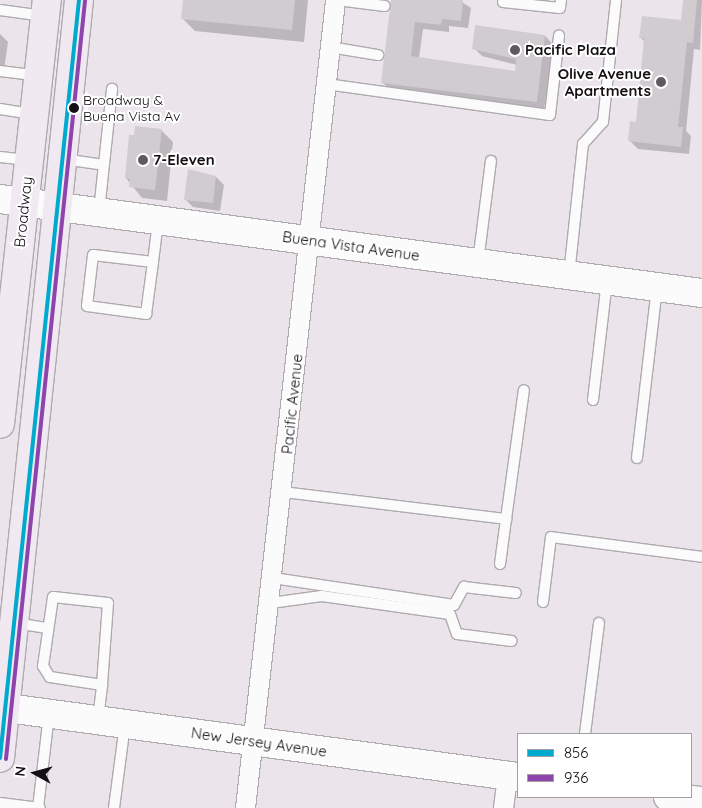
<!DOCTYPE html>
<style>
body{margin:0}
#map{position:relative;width:702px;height:808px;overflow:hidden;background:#ebe5eb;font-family:Quicksand,sans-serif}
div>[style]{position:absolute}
.shadow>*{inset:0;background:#0003}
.building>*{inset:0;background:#d0ccd0}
.roads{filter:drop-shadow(1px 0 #aeaaae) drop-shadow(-1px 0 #aeaaae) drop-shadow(0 1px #aeaaae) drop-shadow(0 -1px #aeaaae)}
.lane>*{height:10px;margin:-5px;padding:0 5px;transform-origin:5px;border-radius:5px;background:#fcfbfc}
.street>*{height:19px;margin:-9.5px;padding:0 9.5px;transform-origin:9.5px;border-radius:9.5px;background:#fcfbfc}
.secondary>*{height:28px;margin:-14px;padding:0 14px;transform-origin:14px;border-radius:14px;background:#fcfbfc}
.primary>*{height:28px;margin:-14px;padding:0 14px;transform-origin:14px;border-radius:14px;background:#f1e9f1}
.bus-1>*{height:4px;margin:-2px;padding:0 2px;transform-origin:2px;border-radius:2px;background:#00a9ce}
.bus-2>*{height:4px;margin:-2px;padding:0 2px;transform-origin:2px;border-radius:2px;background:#8e44ad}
.dots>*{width:14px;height:14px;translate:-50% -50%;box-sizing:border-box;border:2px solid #fff;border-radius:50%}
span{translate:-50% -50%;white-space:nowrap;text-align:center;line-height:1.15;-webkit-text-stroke:4px #fff;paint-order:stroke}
.bus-label{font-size:14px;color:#130f13}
.left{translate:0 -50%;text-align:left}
.poi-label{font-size:15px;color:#130f13;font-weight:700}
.right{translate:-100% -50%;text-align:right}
.street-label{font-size:15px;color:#130f13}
.legend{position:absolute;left:517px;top:733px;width:175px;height:65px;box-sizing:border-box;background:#fff;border:1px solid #a19fa1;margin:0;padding:6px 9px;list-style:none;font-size:15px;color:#130f13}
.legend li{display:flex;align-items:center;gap:10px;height:25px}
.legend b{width:25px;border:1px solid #a19fa1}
.north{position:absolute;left:10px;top:748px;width:50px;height:50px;-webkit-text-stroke:4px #fff;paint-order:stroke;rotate:277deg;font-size:14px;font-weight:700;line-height:20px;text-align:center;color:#130f13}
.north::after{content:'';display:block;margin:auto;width:18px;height:22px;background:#130f13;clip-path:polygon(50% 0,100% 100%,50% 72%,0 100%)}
</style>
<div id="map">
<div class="shadow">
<div style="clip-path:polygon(185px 0,308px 0,304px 42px,195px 31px,183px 19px)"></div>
<div style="clip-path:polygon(392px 0,459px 0,471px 8px,468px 28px,449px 26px,449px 32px,423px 29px,419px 58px,516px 72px,517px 65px,482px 56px,474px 48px,545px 36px,553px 44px,544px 110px,390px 90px,382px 82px)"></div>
<div style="clip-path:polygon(685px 0,702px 0,700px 50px,694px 49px,686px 131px,691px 136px,689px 154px,638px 149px,630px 141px,637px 123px,645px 42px,640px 37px,682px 22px)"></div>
<div style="clip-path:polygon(0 34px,8px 42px,4px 70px,0 70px)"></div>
<div style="clip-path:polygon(161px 130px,173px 142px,167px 201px,142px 198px,126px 178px)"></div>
<div style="clip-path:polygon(216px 177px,224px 185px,220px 211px,193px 207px,185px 199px)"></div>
</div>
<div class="building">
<div style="clip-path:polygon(183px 0,295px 0,292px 30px,181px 19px)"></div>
<div style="clip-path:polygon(391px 0,463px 0,461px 21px,442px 19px,441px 25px,415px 22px,411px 56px,515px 71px,516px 59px,472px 49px,475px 25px,545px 35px,537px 102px,381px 83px)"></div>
<div style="clip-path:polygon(683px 0,697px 0,693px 43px,687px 42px,678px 127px,683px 127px,681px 147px,628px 141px,630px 121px,636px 122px,644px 38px,639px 38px,642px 16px,681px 20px)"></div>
<div style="clip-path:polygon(135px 126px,162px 129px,155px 190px,129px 187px,130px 179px,125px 178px,129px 135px,134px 135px)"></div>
<div style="clip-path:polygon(188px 169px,216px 176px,213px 203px,184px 200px)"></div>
</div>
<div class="roads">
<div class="lane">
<div style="left:337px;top:0;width:48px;rotate:7.1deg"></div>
<div style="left:503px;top:2px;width:57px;rotate:6deg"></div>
<div style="left:560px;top:8px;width:8px;rotate:-83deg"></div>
<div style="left:0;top:10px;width:44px;rotate:7.8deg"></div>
<div style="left:330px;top:47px;width:49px;rotate:9.5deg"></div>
<div style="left:0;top:71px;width:38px;rotate:7deg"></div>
<div style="left:326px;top:84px;width:226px;rotate:7.9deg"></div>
<div style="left:550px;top:115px;width:80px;rotate:-83.5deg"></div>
<div style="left:0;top:109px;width:33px;rotate:9deg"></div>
<div style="left:0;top:157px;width:28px;rotate:6deg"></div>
<div style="left:63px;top:159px;width:41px;rotate:8.3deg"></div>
<div style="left:99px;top:211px;width:123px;rotate:-83.9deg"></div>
<div style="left:153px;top:262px;width:60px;rotate:-173.3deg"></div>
<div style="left:93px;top:255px;width:51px;rotate:96.7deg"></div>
<div style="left:87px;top:306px;width:60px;rotate:7.7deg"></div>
<div style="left:146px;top:314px;width:52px;rotate:-82.3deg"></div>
<div style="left:153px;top:262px;width:41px;rotate:-83deg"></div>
<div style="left:478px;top:262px;width:102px;rotate:-82.7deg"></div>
<div style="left:569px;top:275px;width:132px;rotate:-83.9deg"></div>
<div style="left:583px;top:144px;width:30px;rotate:-48deg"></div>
<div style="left:603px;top:122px;width:123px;rotate:-83.9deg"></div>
<div style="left:593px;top:400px;width:120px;rotate:-83.3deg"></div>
<div style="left:637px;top:458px;width:171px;rotate:-83.3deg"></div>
<div style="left:283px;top:492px;width:225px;rotate:6.9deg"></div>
<div style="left:506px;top:519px;width:130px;rotate:-82.1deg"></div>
<div style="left:500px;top:564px;width:45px;rotate:-82.4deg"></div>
<div style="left:273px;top:578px;width:183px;rotate:8.5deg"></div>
<div style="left:454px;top:605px;width:21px;rotate:-61deg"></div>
<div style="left:464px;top:587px;width:52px;rotate:6.6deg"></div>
<div style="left:543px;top:602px;width:65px;rotate:-83deg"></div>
<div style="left:551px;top:537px;width:152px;rotate:7.5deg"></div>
<div style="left:271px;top:603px;width:51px;rotate:-7.8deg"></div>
<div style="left:322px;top:596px;width:129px;rotate:8deg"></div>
<div style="left:450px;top:614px;width:21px;rotate:71deg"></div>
<div style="left:457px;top:634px;width:55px;rotate:7.3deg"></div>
<div style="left:15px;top:623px;width:33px;rotate:9deg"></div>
<div style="left:98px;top:719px;width:34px;rotate:-83deg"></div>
<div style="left:102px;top:685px;width:82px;rotate:-85.8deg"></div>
<div style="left:108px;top:603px;width:55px;rotate:-173.8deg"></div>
<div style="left:53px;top:597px;width:70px;rotate:98.2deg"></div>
<div style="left:43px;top:666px;width:13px;rotate:58deg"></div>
<div style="left:50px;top:677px;width:53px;rotate:8.7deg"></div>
<div style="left:585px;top:734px;width:112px;rotate:-82.8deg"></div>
<div style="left:0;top:803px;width:40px;rotate:7.1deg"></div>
<div style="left:38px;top:808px;width:95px;rotate:-83.3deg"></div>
<div style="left:114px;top:808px;width:84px;rotate:-82.5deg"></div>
</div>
<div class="street">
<div style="left:245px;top:808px;width:813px;rotate:-83.64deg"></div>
<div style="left:503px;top:808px;width:33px;rotate:-83deg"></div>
</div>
<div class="secondary">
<div style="left:0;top:199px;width:708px;rotate:7.63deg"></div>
<div style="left:0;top:707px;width:523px;rotate:7.7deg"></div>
<div style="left:668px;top:797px;width:34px;rotate:7deg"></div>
</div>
<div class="primary">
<div style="left:0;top:424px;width:427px;rotate:-83.7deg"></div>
<div style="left:0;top:758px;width:762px;rotate:-84.05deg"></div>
</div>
</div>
<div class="bus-1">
<div style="left:0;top:758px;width:762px;rotate:-84.05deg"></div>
</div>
<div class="bus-2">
<div style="left:6px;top:759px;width:762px;rotate:-84.05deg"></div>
</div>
<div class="dots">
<div style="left:515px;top:50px;background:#5f5a5f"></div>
<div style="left:661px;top:82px;background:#5f5a5f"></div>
<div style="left:74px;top:108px;background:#130f13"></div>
<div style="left:143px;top:160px;background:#5f5a5f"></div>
</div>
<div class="bus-label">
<span class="left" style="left:83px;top:108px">Broadway &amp;<br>Buena Vista Av</span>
</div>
<div class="poi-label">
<span class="left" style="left:525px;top:50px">Pacific Plaza</span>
<span class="right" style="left:651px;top:82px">Olive Avenue<br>Apartments</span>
<span class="left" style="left:153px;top:160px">7-Eleven</span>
</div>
<div class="street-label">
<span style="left:23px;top:212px;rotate:-84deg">Broadway</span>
<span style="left:351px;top:246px;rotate:8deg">Buena Vista Avenue</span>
<span style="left:292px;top:404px;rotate:-84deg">Pacific Avenue</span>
<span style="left:259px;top:742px;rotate:8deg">New Jersey Avenue</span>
</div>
<ul class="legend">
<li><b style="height:6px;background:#00a9ce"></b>856</li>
<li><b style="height:6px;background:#8e44ad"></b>936</li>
</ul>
<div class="north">N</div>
</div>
